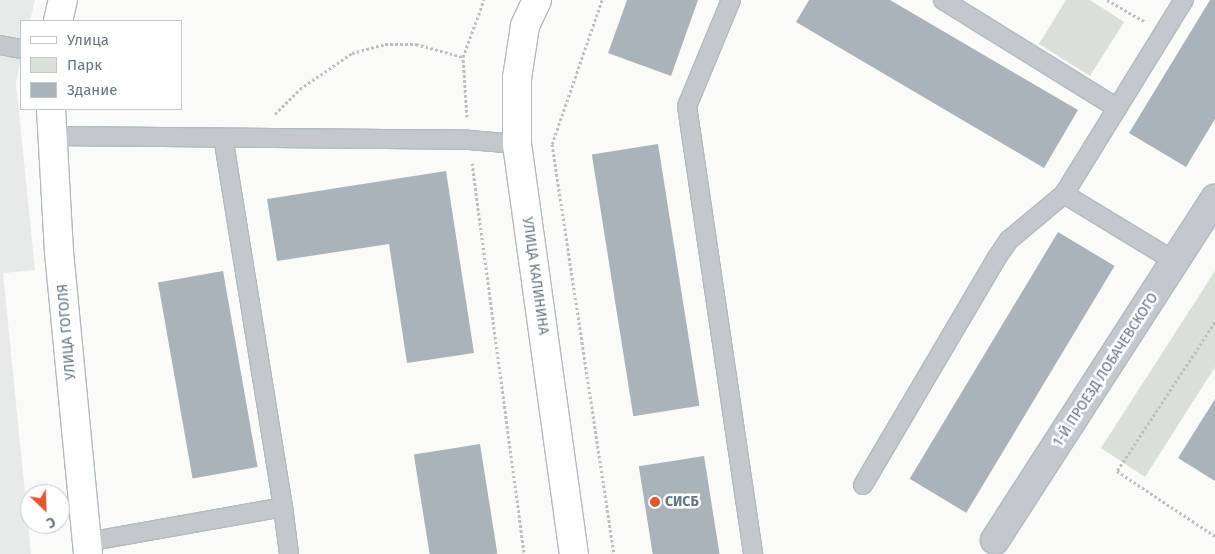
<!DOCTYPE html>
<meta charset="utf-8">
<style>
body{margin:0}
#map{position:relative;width:1215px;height:554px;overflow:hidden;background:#fafaf8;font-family:"Fira Sans",sans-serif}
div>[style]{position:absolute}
.built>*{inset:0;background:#e8e9e9}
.green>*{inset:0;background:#dadfd7}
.building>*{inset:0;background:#aab3b9;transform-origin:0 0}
.path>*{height:3px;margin-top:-1.5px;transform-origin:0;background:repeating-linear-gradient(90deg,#bbbfc2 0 2.5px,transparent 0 5px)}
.roads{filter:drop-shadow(1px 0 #b3babf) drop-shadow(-1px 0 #b3babf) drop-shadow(0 1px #b3babf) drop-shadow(0 -1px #b3babf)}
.service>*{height:18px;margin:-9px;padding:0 9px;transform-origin:9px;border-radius:9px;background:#c3c8cc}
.minor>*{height:28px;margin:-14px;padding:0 14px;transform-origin:14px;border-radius:14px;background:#c3c8cc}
.secondary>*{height:28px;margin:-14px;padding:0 14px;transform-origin:14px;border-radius:14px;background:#fff}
.primary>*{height:28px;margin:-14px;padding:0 14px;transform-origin:14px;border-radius:14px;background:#fff}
.dots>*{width:14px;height:14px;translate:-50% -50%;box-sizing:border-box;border:2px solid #fff;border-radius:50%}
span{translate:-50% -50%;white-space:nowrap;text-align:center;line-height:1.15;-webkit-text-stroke:5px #fff;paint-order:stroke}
.street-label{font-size:14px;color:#657683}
.poi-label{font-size:14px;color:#657683;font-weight:700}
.left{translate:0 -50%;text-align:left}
.legend{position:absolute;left:20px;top:20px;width:162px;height:90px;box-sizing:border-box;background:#fff;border:1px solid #c1c8cd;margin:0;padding:6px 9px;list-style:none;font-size:15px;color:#657683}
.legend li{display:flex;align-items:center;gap:10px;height:25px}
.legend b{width:25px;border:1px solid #c1c8cd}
.north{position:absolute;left:20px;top:484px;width:50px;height:50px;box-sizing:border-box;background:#fff;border:1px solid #c1c8cd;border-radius:50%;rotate:156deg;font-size:14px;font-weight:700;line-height:20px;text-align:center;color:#657683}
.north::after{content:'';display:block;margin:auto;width:18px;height:22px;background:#e4572e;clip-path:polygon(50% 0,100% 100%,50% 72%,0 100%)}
</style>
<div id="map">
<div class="built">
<div style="clip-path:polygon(0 0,35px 0,30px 21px,21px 21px,21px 60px,16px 83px,35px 270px,3px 273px,31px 554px,0 554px)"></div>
</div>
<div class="green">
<div style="clip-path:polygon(1066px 0,1090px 0,1124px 22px,1090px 76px,1039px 44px)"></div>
<div style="clip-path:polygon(1215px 271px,1215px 367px,1145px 477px,1101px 448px)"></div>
</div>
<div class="building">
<div style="clip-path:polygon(627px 0,698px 0,671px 76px,608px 53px)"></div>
<div style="clip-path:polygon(809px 0,890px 0,1078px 110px,1044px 168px,796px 22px)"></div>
<div style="clip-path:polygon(1210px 0,1215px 0,1215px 119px,1186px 167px,1129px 133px)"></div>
<div style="left:658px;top:144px;width:265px;height:67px;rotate:81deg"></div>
<div style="clip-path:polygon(446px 171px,474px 353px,407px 363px,389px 244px,277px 261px,267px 199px)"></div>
<div style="left:1058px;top:232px;width:66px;height:288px;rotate:31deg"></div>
<div style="left:223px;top:271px;width:199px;height:66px;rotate:80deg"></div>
<div style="clip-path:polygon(1215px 399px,1215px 481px,1178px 458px)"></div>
<div style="left:480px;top:444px;width:111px;height:67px;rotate:81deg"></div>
<div style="left:704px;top:456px;width:99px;height:66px;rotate:81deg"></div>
</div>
<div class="path">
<div style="left:602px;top:0;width:152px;rotate:109.1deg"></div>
<div style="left:552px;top:144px;width:415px;rotate:81.4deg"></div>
<div style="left:1107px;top:0;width:43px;rotate:29.6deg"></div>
<div style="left:275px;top:114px;width:35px;rotate:-45deg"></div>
<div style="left:300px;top:89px;width:63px;rotate:-34.7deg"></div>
<div style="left:352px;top:53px;width:34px;rotate:-15deg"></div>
<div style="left:385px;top:44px;width:31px"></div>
<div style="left:416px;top:44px;width:49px;rotate:15.5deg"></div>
<div style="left:467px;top:117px;width:60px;rotate:-93.8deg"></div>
<div style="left:463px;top:57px;width:61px;rotate:-69.8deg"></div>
<div style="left:472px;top:163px;width:394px;rotate:82.4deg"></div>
<div style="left:1215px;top:322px;width:178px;rotate:123.3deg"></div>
<div style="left:1117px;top:471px;width:118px;rotate:33.6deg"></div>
</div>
<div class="roads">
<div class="service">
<div style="left:731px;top:0;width:115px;rotate:112.5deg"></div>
<div style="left:687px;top:106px;width:453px;rotate:81.6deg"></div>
<div style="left:943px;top:0;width:205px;rotate:31.8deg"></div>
<div style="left:0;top:45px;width:21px;rotate:11deg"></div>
<div style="left:51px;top:136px;width:418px;rotate:0.5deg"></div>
<div style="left:469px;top:140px;width:48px;rotate:4.8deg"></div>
<div style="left:1064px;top:194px;width:131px;rotate:31.3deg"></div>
<div style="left:863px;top:485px;width:262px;rotate:-59.5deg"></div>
<div style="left:996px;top:259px;width:23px;rotate:-56deg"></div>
<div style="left:1009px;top:240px;width:72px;rotate:-39.9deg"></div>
<div style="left:1064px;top:194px;width:228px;rotate:-58.3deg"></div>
<div style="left:283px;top:507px;width:47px;rotate:82.7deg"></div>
<div style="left:87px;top:542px;width:199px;rotate:-10.1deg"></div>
<div style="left:283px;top:507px;width:374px;rotate:-99.2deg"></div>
</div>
<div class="minor">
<div style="left:995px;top:540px;width:406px;rotate:-57.2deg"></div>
</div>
<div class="secondary">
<div style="left:58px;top:21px;width:22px;rotate:-77deg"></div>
<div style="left:51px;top:109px;width:143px;rotate:86.8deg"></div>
<div style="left:59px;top:252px;width:303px;rotate:84.5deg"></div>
</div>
<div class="primary">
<div style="left:537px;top:0;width:29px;rotate:115deg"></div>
<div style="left:525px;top:26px;width:53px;rotate:98.7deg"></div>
<div style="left:517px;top:78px;width:66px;rotate:90deg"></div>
<div style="left:517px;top:144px;width:414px;rotate:82.1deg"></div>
</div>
</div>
<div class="dots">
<div style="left:655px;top:502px;background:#e4572e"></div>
</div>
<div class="street-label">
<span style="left:535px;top:276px;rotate:82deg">УЛИЦА КАЛИНИНА</span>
<span style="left:67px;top:332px;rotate:-95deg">УЛИЦА ГОГОЛЯ</span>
<span style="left:1106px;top:370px;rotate:-57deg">1-Й ПРОЕЗД ЛОБАЧЕВСКОГО</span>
</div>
<div class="poi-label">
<span class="left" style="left:665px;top:502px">СИСБ</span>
</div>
<ul class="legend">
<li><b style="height:6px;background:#fff"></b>Улица</li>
<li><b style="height:14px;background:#dadfd7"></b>Парк</li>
<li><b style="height:14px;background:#aab3b9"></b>Здание</li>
</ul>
<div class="north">С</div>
</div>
